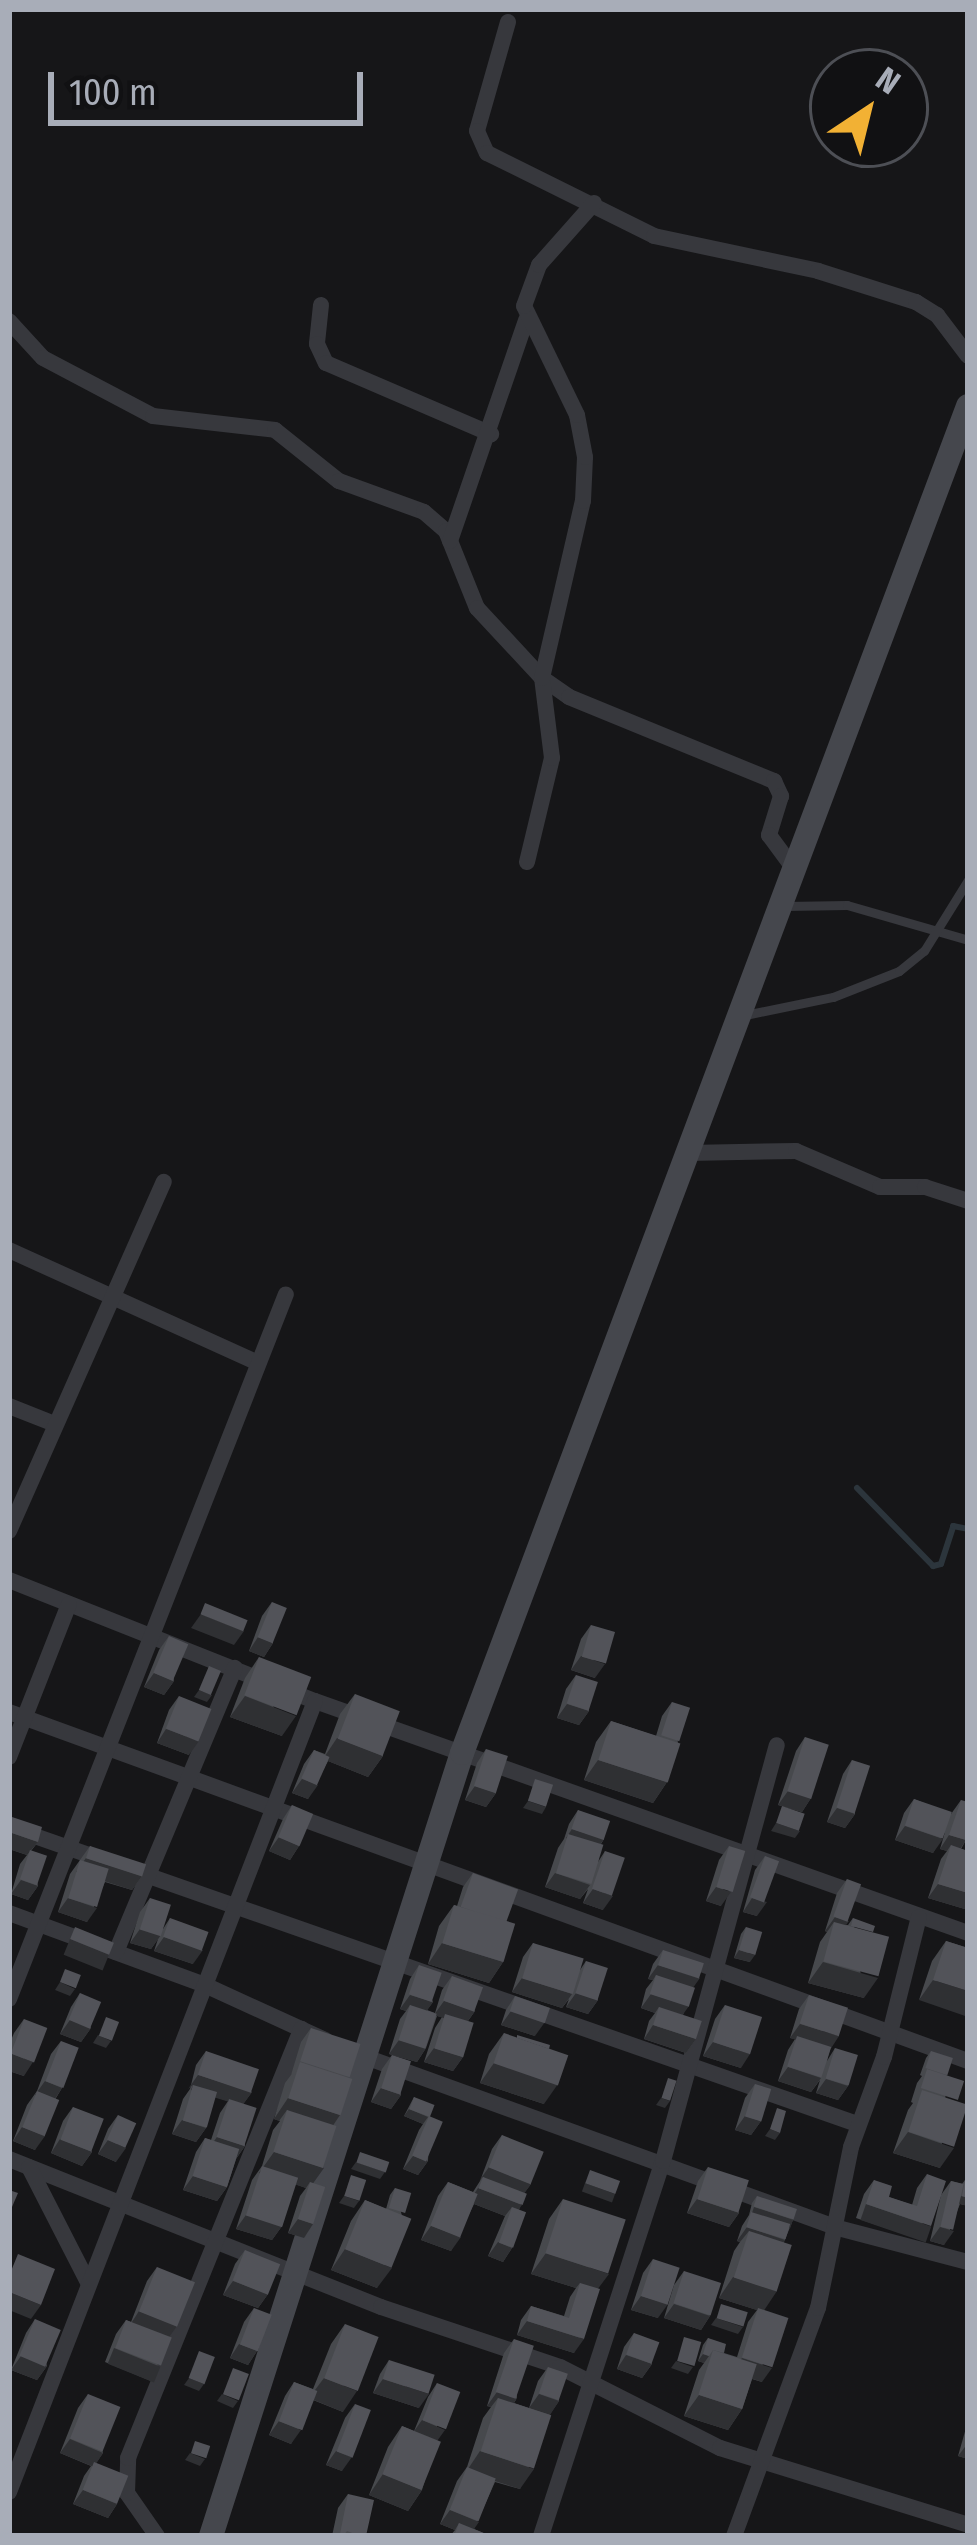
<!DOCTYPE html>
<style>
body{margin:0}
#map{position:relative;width:977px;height:2545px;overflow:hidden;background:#161618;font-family:"Fira Sans Condensed",sans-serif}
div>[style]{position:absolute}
.stream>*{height:6px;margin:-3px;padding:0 3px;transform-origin:3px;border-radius:3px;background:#2c353c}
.lane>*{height:9px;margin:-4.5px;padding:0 4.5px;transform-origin:4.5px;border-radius:4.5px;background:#37383d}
.street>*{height:16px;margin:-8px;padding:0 8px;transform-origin:8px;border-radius:8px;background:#37383d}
.secondary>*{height:24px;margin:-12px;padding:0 12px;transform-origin:12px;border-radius:12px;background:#45474d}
.wall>*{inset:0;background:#47494d}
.shaded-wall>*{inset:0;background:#2f3033;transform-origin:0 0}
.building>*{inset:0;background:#525359;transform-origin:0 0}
span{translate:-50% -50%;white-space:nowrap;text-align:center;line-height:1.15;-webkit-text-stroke:9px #111113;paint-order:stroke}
.frame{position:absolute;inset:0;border:12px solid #a8adb8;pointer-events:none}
.north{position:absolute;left:809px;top:48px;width:120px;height:120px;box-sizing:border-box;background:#111113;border:3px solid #4d4f55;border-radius:50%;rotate:35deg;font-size:33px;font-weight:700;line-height:48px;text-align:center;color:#a8adb8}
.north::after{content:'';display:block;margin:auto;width:42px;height:54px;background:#f2b134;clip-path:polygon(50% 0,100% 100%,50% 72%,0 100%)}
.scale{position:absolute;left:48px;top:72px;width:315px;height:54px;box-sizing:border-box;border:6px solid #a8adb8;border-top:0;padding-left:15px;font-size:36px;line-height:42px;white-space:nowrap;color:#a8adb8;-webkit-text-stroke:9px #111113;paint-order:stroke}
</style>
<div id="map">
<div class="stream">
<div style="left:857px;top:1488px;width:109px;rotate:45.7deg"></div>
<div style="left:933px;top:1566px;width:8px;rotate:-14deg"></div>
<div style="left:941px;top:1564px;width:40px;rotate:-72deg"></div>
<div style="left:953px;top:1526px;width:15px;rotate:11deg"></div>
</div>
<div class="lane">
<div style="left:785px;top:906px;width:62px;rotate:-0.9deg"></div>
<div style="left:847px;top:905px;width:126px;rotate:16.1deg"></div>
<div style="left:745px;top:1015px;width:90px;rotate:-11.6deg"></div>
<div style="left:833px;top:997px;width:71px;rotate:-21.5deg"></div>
<div style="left:899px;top:971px;width:32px;rotate:-39deg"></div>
<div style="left:924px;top:951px;width:84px;rotate:-58.2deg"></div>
</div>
<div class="street">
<div style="left:508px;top:22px;width:113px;rotate:105.9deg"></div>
<div style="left:477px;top:131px;width:24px;rotate:66deg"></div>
<div style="left:487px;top:153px;width:186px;rotate:26.4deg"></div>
<div style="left:654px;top:236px;width:168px;rotate:12deg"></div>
<div style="left:818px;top:271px;width:103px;rotate:17.6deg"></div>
<div style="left:916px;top:302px;width:25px;rotate:32deg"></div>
<div style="left:937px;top:315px;width:51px;rotate:52.9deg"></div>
<div style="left:321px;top:305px;width:39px;rotate:96deg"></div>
<div style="left:317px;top:344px;width:21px;rotate:65deg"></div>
<div style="left:326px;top:363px;width:180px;rotate:23.3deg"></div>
<div style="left:9px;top:321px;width:50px;rotate:47.4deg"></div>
<div style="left:43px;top:358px;width:124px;rotate:27.8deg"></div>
<div style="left:153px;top:416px;width:123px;rotate:6.5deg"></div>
<div style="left:275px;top:430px;width:82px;rotate:38.6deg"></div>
<div style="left:339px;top:481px;width:90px;rotate:20deg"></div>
<div style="left:424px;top:512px;width:29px;rotate:41deg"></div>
<div style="left:446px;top:531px;width:83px;rotate:68.1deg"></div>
<div style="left:477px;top:608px;width:96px;rotate:47.1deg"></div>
<div style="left:542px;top:678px;width:33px;rotate:35deg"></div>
<div style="left:569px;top:697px;width:222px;rotate:22.3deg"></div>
<div style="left:774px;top:781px;width:17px;rotate:65deg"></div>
<div style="left:781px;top:796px;width:41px;rotate:107.1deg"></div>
<div style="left:769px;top:835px;width:42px;rotate:53.7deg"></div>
<div style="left:450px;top:541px;width:234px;rotate:-71deg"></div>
<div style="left:527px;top:862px;width:107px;rotate:-76.5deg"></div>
<div style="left:552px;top:758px;width:81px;rotate:-97.1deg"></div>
<div style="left:542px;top:678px;width:182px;rotate:-77deg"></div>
<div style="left:583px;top:501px;width:44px;rotate:-87.4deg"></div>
<div style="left:585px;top:457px;width:43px;rotate:-100.8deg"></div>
<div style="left:577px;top:415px;width:121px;rotate:-115.9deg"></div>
<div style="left:524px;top:306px;width:44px;rotate:-69.9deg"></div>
<div style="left:539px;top:265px;width:83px;rotate:-48.4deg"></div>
<div style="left:688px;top:1153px;width:108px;rotate:-1.1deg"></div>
<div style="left:796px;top:1151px;width:91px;rotate:23.2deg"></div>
<div style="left:880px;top:1187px;width:45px"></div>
<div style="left:925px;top:1187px;width:45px;rotate:18deg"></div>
<div style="left:9px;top:1250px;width:273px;rotate:24.4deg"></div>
<div style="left:9px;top:1406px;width:46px;rotate:21.6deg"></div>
<div style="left:9px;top:1531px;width:382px;rotate:-66.1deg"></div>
<div style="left:9px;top:1580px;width:329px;rotate:21.6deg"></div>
<div style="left:315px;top:1701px;width:693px;rotate:19.56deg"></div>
<div style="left:9px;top:1712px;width:1021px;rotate:20deg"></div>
<div style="left:9px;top:1757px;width:164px;rotate:-68.6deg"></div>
<div style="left:9px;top:1827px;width:899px;rotate:19.3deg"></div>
<div style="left:9px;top:1913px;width:211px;rotate:20.2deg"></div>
<div style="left:207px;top:1986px;width:130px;rotate:24.6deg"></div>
<div style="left:116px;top:1952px;width:308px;rotate:-67.3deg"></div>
<div style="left:9px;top:1999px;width:757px;rotate:-68.55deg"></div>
<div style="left:360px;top:2055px;width:508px;rotate:19.9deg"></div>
<div style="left:838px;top:2228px;width:134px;rotate:14.7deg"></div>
<div style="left:9px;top:2159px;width:400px;rotate:21.7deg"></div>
<div style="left:381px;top:2307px;width:189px;rotate:18.5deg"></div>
<div style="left:560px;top:2367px;width:179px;rotate:26.9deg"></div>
<div style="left:720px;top:2448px;width:260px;rotate:17.2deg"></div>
<div style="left:29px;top:2167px;width:131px;rotate:62.9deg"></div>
<div style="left:9px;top:2492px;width:848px;rotate:-68.85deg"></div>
<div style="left:157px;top:2536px;width:52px;rotate:-124.9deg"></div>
<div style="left:127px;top:2493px;width:35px;rotate:-88deg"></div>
<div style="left:128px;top:2458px;width:463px;rotate:-68deg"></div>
<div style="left:541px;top:2536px;width:394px;rotate:-72deg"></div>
<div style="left:663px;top:2161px;width:431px;rotate:-74.7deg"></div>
<div style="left:734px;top:2536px;width:243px;rotate:-69.8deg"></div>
<div style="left:818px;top:2308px;width:164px;rotate:-78.4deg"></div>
<div style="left:851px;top:2147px;width:96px;rotate:-69.9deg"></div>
<div style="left:884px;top:2057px;width:144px;rotate:-76deg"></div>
</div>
<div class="secondary">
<div style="left:211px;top:2536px;width:822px;rotate:-72.23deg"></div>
<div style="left:462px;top:1753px;width:1439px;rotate:-69.41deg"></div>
</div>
<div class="wall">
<div style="clip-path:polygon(272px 1602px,273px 1643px,264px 1657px,249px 1651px,262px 1616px)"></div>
<div style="clip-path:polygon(591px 1625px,595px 1678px,571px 1670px,581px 1639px)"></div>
<div style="clip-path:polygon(169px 1636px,174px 1681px,164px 1695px,144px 1687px,159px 1650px)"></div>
<div style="clip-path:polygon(259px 1657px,282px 1736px,230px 1717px,245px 1678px)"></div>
<div style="clip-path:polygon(576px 1675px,589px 1711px,579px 1725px,557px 1718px,566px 1689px)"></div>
<div style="clip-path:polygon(355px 1694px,383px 1756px,368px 1777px,328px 1761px,308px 1799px,292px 1793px,304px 1764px,314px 1750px,325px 1754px,340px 1714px)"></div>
<div style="clip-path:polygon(179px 1696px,189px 1755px,157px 1743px,169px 1710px)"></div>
<div style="clip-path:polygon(672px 1702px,678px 1743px,667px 1782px,653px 1803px,584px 1780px,596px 1742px,611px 1721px,656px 1736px,662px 1716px)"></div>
<div style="clip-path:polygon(805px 1737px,811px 1798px,802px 1812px,778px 1805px,796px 1751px)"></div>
<div style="clip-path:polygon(486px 1749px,496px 1793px,486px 1807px,465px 1800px,477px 1763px)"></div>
<div style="clip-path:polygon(852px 1760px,855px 1814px,845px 1828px,827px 1822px,843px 1774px)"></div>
<div style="clip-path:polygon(914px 1799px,951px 1814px,961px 1800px,966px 1840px,961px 1849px,968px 1851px,968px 1910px,928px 1898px,941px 1859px,947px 1851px,940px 1849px,945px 1832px,933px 1853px,895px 1840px,904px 1813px)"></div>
<div style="clip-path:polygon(292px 1805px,299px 1846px,290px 1860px,269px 1851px,283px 1819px)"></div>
<div style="clip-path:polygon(578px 1810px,604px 1839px,601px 1844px,598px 1862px,605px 1851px,603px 1910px,583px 1903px,588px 1889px,580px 1899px,545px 1887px,558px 1848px,564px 1839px,569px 1824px)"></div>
<div style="clip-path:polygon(9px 1816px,38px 1842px,31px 1851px,38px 1886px,28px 1900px,11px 1894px,20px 1864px,27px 1855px,9px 1849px)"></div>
<div style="clip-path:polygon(90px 1846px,142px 1876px,132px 1890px,105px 1882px,87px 1922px,58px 1912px,70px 1874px)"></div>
<div style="clip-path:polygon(729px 1846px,721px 1906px,706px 1901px,719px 1860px)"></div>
<div style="clip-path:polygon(765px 1856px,757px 1916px,743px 1912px,755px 1870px)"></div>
<div style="clip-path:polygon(473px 1873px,506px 1921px,503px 1962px,489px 1983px,428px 1964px,439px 1926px,454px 1905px,457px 1906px,463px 1887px)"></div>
<div style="clip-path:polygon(847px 1879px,846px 1925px,848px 1925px,853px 1918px,864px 1998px,808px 1983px,820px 1942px,827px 1932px,825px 1931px,837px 1893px)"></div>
<div style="clip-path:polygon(150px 1898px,163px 1929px,170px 1918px,193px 1964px,154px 1951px,158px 1939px,151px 1949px,130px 1943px,140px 1912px)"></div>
<div style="clip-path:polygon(746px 1927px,750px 1962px,734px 1958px,741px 1934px)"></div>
<div style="clip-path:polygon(946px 1941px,968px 1948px,919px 2000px,932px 1961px)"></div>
<div style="clip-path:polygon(533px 1943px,580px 1970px,586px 1961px,598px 2000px,588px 2014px,566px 2007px,569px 1999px,562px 2008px,512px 1992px,523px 1957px)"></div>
<div style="clip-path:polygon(663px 1950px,693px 1988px,683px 2015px,696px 2039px,686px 2053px,644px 2039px,649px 2021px,655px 2013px,641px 2008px,646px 1989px,653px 1980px,648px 1979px,653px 1964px)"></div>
<div style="clip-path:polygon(419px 1965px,433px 2002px,427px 2010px,435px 2013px,442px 1990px,452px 1976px,475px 2011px,468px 2021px,463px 2057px,453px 2071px,424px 2062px,435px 2028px,442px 2017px,437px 2016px,426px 2048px,417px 2062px,389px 2054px,400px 2019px,406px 2011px,400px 2009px,410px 1979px)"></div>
<div style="clip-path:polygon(80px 1993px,91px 2028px,81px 2042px,60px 2034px,71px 2007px)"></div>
<div style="clip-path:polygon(809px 1995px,830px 2049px,827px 2061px,835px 2048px,848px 2086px,838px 2100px,816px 2093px,820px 2080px,811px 2092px,778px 2081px,788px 2050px,795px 2039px,790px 2038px,799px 2009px)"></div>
<div style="clip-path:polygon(515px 1996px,535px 2036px,501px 2025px,506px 2010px)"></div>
<div style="clip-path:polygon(725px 2005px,741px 2068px,703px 2056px,715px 2019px)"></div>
<div style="clip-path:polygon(24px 2019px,24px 2076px,9px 2071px,9px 2045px,14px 2033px)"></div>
<div style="clip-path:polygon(311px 2028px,348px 2078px,340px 2115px,334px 2125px,313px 2183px,313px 2224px,304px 2238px,288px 2233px,300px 2196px,306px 2188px,295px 2184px,282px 2226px,272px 2240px,236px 2229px,252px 2180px,262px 2166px,273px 2130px,280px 2121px,274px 2119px,285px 2083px,291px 2075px,301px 2042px)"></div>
<div style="clip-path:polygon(504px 2033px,544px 2104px,480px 2083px,489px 2054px)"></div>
<div style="clip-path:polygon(61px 2041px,62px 2088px,56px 2098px,35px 2150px,13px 2141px,27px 2105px,37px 2091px,51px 2054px)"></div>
<div style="clip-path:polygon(206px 2051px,252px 2092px,243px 2104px,245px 2146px,236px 2159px,227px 2187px,217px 2201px,183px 2190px,196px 2152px,205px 2138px,211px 2140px,220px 2113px,228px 2101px,215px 2097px,206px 2128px,196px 2142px,172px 2134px,183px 2099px,190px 2089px,196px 2065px)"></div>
<div style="clip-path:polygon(931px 2051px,947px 2076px,940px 2168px,893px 2153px,908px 2110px,913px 2103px,911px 2102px,917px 2083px,922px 2076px,920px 2075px,926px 2058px)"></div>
<div style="clip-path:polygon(392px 2055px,401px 2095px,391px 2109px,371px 2102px,382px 2069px)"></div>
<div style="clip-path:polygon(755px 2084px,761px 2121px,751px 2135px,735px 2130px,745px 2098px)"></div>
<div style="clip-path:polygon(414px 2097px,430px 2117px,428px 2161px,418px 2175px,403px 2169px,419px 2130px,423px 2124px,404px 2116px)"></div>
<div style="clip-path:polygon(73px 2107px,92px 2152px,82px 2166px,51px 2153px,63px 2121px)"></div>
<div style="clip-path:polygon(118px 2115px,116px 2162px,98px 2154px,108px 2129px)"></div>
<div style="clip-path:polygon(502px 2135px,531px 2184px,524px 2193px,519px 2210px,512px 2248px,503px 2262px,488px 2256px,505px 2216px,474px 2204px,451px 2251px,421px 2240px,438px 2196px,448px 2182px,473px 2192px,480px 2181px,492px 2149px)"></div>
<div style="clip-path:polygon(708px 2167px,739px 2213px,729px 2227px,687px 2213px,698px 2181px)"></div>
<div style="clip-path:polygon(927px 2174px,921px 2240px,856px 2218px,864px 2194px,874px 2180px,889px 2197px,912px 2205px,917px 2188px)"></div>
<div style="clip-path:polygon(965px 2180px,968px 2180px,968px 2206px,960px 2204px,944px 2245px,930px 2241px,941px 2195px,951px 2181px,962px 2184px)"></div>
<div style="clip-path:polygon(395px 2188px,402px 2216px,377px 2288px,331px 2270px,351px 2221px,365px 2200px,386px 2209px,390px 2195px)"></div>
<div style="clip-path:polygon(757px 2196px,793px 2220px,784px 2242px,764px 2310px,762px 2382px,752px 2379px,742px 2409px,728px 2430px,684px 2416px,699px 2370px,704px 2363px,698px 2361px,703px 2345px,708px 2338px,724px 2353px,737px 2357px,748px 2322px,757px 2310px,719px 2298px,734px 2251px,740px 2242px,737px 2241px,742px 2226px,749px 2215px,752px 2203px)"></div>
<div style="clip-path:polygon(563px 2199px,598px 2289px,574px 2353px,517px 2335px,521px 2320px,531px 2306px,564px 2316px,570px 2297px,576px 2288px,531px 2274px,549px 2219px)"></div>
<div style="clip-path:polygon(245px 2250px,268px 2294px,258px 2308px,223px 2295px,235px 2264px)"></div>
<div style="clip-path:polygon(653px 2259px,658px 2318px,631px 2310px,643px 2273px)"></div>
<div style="clip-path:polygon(157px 2267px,169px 2337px,151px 2381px,105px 2362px,116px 2334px,126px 2320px,131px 2322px,147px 2281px)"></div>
<div style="clip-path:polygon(684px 2271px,710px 2316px,701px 2330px,664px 2318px,674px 2285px)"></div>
<div style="clip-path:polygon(254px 2308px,257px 2351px,248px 2365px,230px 2358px,244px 2322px)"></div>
<div style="clip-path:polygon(35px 2319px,47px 2366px,37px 2380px,11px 2370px,26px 2333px)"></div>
<div style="clip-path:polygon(345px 2324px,343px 2412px,313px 2400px,291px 2444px,269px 2435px,285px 2396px,294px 2382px,313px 2389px,331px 2344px)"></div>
<div style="clip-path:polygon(634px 2333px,652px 2364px,642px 2378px,617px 2369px,624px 2347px)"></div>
<div style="clip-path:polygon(514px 2339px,517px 2398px,514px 2403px,529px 2408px,538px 2381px,548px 2367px,559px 2401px,550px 2414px,520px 2489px,495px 2482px,474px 2529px,491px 2536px,450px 2536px,455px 2530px,440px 2524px,457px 2481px,467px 2467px,483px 2418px,491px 2407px,487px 2406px,504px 2353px)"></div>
<div style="clip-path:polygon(389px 2360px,419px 2408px,373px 2393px,380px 2374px)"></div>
<div style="clip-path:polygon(437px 2383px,437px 2440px,422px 2490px,408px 2511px,369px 2495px,388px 2447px,402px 2426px,414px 2431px,428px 2397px)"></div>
<div style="clip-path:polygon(88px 2394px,103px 2453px,96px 2463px,117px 2504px,108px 2518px,73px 2504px,84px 2476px,91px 2466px,60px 2453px,78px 2408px)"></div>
<div style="clip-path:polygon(355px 2404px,342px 2471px,326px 2465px,345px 2418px)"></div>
<div style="clip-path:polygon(968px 2421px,968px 2459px,958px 2456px)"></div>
<div style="clip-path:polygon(348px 2494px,366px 2536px,332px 2536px,338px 2508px)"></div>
</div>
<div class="shaded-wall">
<div style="clip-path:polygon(201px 1614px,244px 1631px,234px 1645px,191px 1628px)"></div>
<div style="clip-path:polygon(258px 1637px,273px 1643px,264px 1657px,249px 1651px)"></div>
<div style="clip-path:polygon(581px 1656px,605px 1664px,595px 1678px,571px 1670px)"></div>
<div style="clip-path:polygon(154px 1673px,174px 1681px,164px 1695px,144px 1687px)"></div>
<div style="clip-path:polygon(199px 1690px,212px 1695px,207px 1702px,194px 1697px)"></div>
<div style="clip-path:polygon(245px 1696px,296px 1716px,282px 1736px,230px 1717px)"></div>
<div style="clip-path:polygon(567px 1704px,589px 1711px,579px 1725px,557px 1718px)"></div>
<div style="clip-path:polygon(166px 1729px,199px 1741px,189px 1755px,157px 1743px)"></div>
<div style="clip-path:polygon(337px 1738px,383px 1756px,368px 1777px,323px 1759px)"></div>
<div style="clip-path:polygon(598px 1760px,667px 1782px,653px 1803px,584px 1780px)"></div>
<div style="clip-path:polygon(302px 1779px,318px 1785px,308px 1799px,292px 1793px)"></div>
<div style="clip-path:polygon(475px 1786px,496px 1793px,486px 1807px,465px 1800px)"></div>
<div style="clip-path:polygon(788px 1791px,811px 1798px,802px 1812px,778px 1805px)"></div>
<div style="clip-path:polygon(528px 1801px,546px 1807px,542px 1814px,523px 1808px)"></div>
<div style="clip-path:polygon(837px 1808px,855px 1814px,845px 1828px,827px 1822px)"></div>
<div style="clip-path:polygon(776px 1823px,800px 1831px,795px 1838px,771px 1831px)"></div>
<div style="clip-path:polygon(905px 1826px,943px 1839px,933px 1853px,895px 1840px)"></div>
<div style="clip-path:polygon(572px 1829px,604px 1839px,594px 1853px,566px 1838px)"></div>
<div style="clip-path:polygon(9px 1832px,38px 1842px,27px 1855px,9px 1849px)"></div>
<div style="clip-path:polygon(949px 1835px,966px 1840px,957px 1854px,951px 1845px,947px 1851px,940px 1849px)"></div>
<div style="clip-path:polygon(279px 1837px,299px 1846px,290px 1860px,269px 1851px)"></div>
<div style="clip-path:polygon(86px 1858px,142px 1876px,132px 1890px,76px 1872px)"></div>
<div style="clip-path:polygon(555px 1873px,590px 1885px,580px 1899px,545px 1887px)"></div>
<div style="clip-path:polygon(21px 1880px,38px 1886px,28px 1900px,11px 1894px)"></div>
<div style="clip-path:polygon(938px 1884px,968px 1893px,968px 1910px,928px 1898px)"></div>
<div style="clip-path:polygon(716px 1887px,731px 1892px,721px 1906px,706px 1901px)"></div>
<div style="clip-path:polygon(593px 1889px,613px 1896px,603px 1910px,583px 1903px)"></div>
<div style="clip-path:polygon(68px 1898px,97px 1908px,87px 1922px,58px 1912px)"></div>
<div style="clip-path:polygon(752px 1898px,767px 1902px,757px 1916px,743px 1912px)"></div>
<div style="clip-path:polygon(835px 1917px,849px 1921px,839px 1935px,834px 1922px,827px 1932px,825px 1931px)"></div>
<div style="clip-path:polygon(140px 1929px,161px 1935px,151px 1949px,130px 1943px)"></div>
<div style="clip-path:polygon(164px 1937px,203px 1950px,193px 1964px,154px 1951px)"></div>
<div style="left:70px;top:1939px;width:42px;height:17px;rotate:22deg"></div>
<div style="clip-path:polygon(442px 1943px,503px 1962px,489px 1983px,428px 1964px)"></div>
<div style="clip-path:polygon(739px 1950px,755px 1955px,750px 1962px,734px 1958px)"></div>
<div style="clip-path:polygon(823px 1962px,878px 1978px,864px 1998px,808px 1983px)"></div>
<div style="clip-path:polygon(658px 1965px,700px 1978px,690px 1992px,656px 1975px,653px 1980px,648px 1979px)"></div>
<div style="clip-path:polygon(522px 1978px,572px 1994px,562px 2008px,512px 1992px)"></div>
<div style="clip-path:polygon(933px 1980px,968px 1991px,968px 2017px,919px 2000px)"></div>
<div style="clip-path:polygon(60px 1982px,75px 1989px,70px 1996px,55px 1990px)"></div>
<div style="clip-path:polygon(576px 1993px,598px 2000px,588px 2014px,566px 2007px)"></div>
<div style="clip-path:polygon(651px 1994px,689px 2006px,679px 2020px,659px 2007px,655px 2013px,641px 2008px)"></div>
<div style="clip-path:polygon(410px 1995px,433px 2002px,423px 2016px,410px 2005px,406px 2011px,400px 2009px)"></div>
<div style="clip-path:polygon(444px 2001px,475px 2011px,465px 2025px,434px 2015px)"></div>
<div style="clip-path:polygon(511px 2011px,545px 2022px,535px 2036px,501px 2025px)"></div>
<div style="clip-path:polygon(70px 2020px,91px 2028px,81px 2042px,60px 2034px)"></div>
<div style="clip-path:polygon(800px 2024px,839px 2036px,830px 2050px,790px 2038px)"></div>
<div style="clip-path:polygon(653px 2025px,696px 2039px,686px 2053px,644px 2039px)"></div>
<div style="clip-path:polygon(98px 2035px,111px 2041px,106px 2048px,93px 2043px)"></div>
<div style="clip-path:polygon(399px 2040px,426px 2048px,417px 2062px,389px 2054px)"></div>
<div style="clip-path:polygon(713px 2042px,750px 2054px,741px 2068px,703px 2056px)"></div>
<div style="clip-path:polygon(434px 2048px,463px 2057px,453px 2071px,424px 2062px)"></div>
<div style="clip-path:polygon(10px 2053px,33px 2062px,24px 2076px,9px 2071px)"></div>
<div style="clip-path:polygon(494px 2063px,558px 2084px,544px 2104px,480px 2083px)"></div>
<div style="clip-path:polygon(788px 2067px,821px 2078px,811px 2092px,778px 2081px)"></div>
<div style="clip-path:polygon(198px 2075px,252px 2092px,242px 2106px,191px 2090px,193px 2085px,188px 2089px)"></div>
<div style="clip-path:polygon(826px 2079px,848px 2086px,838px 2100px,816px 2093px)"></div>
<div style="clip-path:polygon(45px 2081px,62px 2088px,53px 2102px,35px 2095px)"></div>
<div style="clip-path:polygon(381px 2088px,401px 2095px,391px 2109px,371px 2102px)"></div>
<div style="clip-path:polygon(288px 2098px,340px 2115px,326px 2136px,287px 2110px,279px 2121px,274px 2119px)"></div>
<div style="clip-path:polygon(661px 2098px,670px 2101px,665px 2108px,656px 2105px)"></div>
<div style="clip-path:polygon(409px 2109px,428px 2117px,423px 2124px,404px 2116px)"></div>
<div style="clip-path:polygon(745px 2116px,761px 2121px,751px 2135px,735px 2130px)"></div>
<div style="clip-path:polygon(182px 2120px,206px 2128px,196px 2142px,172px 2134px)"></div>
<div style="clip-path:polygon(22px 2127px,45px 2136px,35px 2150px,13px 2141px)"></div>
<div style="clip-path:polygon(770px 2129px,780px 2133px,775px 2140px,765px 2136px)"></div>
<div style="clip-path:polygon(908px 2132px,954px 2148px,940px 2168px,893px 2153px)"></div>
<div style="clip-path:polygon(217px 2137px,245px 2146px,235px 2160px,207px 2151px)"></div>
<div style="clip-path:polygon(60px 2139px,92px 2152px,82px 2166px,51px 2153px)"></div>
<div style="clip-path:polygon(108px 2140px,126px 2148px,116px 2162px,98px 2154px)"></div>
<div style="clip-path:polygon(274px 2152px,324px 2168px,309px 2189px,310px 2182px,306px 2188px,259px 2173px)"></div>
<div style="clip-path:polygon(413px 2156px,428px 2161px,418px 2175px,403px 2169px)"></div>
<div style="clip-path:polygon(356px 2162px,385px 2172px,380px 2179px,351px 2169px)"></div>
<div style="clip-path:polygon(489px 2167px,531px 2184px,521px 2198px,483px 2177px,479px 2181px)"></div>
<div style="clip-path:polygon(193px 2176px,227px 2187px,217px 2201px,183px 2190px)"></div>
<div style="left:585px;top:2183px;width:32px;height:9px;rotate:20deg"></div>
<div style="clip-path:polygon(478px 2188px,522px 2205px,512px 2219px,512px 2207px,505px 2216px,469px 2202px)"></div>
<div style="clip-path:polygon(344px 2196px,359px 2201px,354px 2208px,339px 2203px)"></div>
<div style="clip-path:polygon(961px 2196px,968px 2198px,968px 2206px,956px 2203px)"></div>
<div style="clip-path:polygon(697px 2199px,739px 2213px,729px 2227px,687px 2213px)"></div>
<div style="left:866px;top:2204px;width:69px;height:17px;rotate:19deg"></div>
<div style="left:754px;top:2207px;width:41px;height:9px;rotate:18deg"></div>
<div style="clip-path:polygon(246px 2215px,282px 2226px,272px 2240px,236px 2229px)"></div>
<div style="clip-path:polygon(298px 2219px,313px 2224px,304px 2238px,288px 2233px)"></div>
<div style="clip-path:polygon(431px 2226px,461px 2237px,451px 2251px,421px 2240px)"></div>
<div style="clip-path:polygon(747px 2227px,785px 2240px,776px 2254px,749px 2231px,740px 2242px,737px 2241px)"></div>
<div style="clip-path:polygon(940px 2227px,954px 2231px,944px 2245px,930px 2241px)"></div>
<div style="clip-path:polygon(498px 2242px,512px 2248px,503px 2262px,488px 2256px)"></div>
<div style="clip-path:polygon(345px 2249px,392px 2268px,377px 2288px,331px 2270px)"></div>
<div style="clip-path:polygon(546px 2253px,609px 2274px,594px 2294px,580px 2283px,576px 2288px,531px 2274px)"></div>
<div style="clip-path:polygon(733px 2277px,777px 2291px,763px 2312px,719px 2298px)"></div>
<div style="clip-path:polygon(233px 2281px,268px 2294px,258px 2308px,223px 2295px)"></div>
<div style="clip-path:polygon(9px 2292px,41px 2305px,31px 2319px,9px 2310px)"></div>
<div style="clip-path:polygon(641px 2296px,668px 2304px,658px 2318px,631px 2310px)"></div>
<div style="clip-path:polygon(674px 2304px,710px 2316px,701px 2330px,664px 2318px)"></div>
<div style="clip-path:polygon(139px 2311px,177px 2326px,167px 2340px,130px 2325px)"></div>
<div style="clip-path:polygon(716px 2318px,743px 2327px,738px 2334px,711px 2325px)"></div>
<div style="clip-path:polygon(527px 2321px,584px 2339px,574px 2353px,517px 2335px)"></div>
<div style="clip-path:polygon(239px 2344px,257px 2351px,248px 2365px,230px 2358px)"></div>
<div style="left:114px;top:2348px;width:50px;height:17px;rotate:22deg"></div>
<div style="clip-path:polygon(703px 2354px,709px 2356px,704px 2363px,698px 2361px)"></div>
<div style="clip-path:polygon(626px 2355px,652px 2364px,642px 2378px,617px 2369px)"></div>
<div style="clip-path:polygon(21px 2356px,47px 2366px,37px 2380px,11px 2370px)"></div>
<div style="clip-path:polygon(742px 2358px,772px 2368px,762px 2382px,732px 2372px)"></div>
<div style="clip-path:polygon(676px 2361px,693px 2367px,688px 2374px,671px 2368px)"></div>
<div style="clip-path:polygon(189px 2378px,204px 2384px,199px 2391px,184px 2385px)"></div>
<div style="clip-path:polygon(324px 2378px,357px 2391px,343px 2412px,309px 2398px)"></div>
<div style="clip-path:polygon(383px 2379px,429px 2394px,419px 2408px,373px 2393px)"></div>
<div style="clip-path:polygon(497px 2392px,517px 2398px,508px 2412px,498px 2398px,491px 2407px,487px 2406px)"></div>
<div style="clip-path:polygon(222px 2394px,238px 2401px,233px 2408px,217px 2401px)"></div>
<div style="clip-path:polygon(539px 2394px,559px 2401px,550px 2415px,529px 2408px)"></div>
<div style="clip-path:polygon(699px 2395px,742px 2409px,728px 2430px,684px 2416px)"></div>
<div style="clip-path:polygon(422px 2420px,445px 2430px,435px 2444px,412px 2434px)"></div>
<div style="clip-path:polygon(279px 2421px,301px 2430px,291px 2444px,269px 2435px)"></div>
<div style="clip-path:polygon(70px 2439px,103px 2453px,94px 2467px,60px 2453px)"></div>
<div style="clip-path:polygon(968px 2443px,968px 2459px,958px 2456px)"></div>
<div style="clip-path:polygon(336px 2451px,352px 2457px,342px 2471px,326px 2465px)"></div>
<div style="clip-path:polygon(480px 2451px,534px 2469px,520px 2489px,466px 2472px)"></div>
<div style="clip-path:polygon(190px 2453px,205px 2459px,200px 2466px,185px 2460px)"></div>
<div style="clip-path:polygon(383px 2474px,422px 2490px,408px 2511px,369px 2495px)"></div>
<div style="clip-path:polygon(83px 2490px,117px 2504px,108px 2518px,73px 2504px)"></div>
<div style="clip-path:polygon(450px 2510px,479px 2522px,469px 2536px,459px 2523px,455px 2530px,440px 2524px)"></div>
</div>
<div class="building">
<div style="left:272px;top:1602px;width:16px;height:38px;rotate:22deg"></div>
<div style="left:205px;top:1603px;width:46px;height:12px;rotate:22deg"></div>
<div style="left:591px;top:1625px;width:25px;height:33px;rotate:16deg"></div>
<div style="left:169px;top:1636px;width:21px;height:40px;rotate:23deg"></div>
<div style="left:259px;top:1657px;width:56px;height:41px;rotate:21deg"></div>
<div style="left:209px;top:1666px;width:13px;height:26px;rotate:23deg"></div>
<div style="left:576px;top:1675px;width:23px;height:30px;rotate:18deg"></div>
<div style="left:355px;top:1694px;width:48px;height:48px;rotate:21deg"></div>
<div style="left:179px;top:1696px;width:35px;height:35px;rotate:22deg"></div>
<div style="left:672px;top:1702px;width:19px;height:35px;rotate:18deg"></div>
<div style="left:611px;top:1721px;width:73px;height:41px;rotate:18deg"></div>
<div style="left:805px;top:1737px;width:25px;height:57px;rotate:18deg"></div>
<div style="left:486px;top:1749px;width:23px;height:39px;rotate:18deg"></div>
<div style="left:314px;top:1750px;width:17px;height:31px;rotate:24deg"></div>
<div style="left:852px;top:1760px;width:19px;height:50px;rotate:18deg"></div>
<div style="left:535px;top:1779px;width:19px;height:23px;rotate:18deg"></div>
<div style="left:914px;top:1799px;width:40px;height:28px;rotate:19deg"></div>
<div style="clip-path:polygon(961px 1800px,968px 1802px,966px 1840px,949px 1835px)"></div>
<div style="left:292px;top:1805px;width:23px;height:35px;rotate:23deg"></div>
<div style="left:782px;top:1806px;width:24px;height:18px;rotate:19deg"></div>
<div style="left:578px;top:1810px;width:34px;height:20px;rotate:19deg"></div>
<div style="clip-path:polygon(9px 1816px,42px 1827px,38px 1842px,9px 1832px)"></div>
<div style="left:568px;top:1834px;width:37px;height:41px;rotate:17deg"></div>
<div style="clip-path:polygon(951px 1845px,968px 1851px,968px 1893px,938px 1884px)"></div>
<div style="left:90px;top:1846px;width:59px;height:13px;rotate:18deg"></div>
<div style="left:729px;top:1846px;width:17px;height:43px;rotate:17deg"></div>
<div style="left:30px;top:1850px;width:18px;height:31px;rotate:19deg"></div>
<div style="left:605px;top:1851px;width:21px;height:40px;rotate:19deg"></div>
<div style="left:765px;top:1856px;width:15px;height:44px;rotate:20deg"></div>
<div style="left:80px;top:1860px;width:30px;height:40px;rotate:17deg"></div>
<div style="left:473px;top:1873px;width:48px;height:36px;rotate:20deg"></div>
<div style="left:847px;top:1879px;width:15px;height:40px;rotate:20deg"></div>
<div style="left:150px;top:1898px;width:22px;height:33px;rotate:18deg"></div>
<div style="left:454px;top:1905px;width:64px;height:40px;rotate:17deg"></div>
<div style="left:170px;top:1918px;width:41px;height:20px;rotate:20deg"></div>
<div style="clip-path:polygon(853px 1918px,875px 1926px,873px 1932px,851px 1926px)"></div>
<div style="left:834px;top:1922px;width:57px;height:41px;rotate:15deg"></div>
<div style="left:75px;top:1927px;width:42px;height:13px;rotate:22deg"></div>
<div style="left:746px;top:1927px;width:17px;height:24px;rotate:17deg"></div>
<div style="clip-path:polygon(946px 1941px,968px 1948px,968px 1991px,933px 1980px)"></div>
<div style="left:533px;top:1943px;width:53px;height:37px;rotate:17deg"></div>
<div style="left:663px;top:1950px;width:43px;height:16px;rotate:18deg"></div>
<div style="left:586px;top:1961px;width:23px;height:34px;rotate:18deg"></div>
<div style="left:419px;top:1965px;width:24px;height:31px;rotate:19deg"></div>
<div style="left:65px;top:1969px;width:17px;height:14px;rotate:21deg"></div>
<div style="left:656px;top:1975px;width:41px;height:20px;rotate:18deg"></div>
<div style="left:452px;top:1976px;width:33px;height:26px;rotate:20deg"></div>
<div style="left:80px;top:1993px;width:23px;height:29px;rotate:23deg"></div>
<div style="left:809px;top:1995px;width:41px;height:30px;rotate:18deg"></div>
<div style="left:515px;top:1996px;width:37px;height:16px;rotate:19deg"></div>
<div style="left:410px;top:2005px;width:28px;height:37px;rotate:18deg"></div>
<div style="left:725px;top:2005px;width:39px;height:39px;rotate:18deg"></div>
<div style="left:659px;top:2007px;width:45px;height:19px;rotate:18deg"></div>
<div style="left:445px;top:2014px;width:30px;height:36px;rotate:17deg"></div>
<div style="left:106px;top:2017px;width:14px;height:20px;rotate:21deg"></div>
<div style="left:24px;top:2019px;width:25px;height:37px;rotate:21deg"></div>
<div style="left:311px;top:2028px;width:52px;height:35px;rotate:18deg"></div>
<div style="left:504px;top:2033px;width:68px;height:32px;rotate:19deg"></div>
<div style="clip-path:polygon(517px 2035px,550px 2045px,549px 2049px,517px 2038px)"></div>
<div style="left:797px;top:2036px;width:36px;height:32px;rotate:18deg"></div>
<div style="left:61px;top:2041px;width:19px;height:43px;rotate:21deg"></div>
<div style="left:835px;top:2048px;width:24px;height:32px;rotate:17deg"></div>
<div style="left:206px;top:2051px;width:56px;height:25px;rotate:19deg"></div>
<div style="left:931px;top:2051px;width:23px;height:18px;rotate:18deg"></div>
<div style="left:392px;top:2055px;width:20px;height:35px;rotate:18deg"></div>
<div style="left:300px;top:2062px;width:55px;height:38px;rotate:18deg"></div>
<div style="left:927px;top:2069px;width:39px;height:20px;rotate:18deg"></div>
<div style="left:668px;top:2078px;width:9px;height:21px;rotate:18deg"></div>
<div style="left:755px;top:2084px;width:17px;height:34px;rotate:17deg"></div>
<div style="left:193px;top:2085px;width:25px;height:37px;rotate:16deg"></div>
<div style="left:922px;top:2090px;width:48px;height:44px;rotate:18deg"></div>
<div style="left:37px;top:2091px;width:24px;height:39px;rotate:22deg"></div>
<div style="left:414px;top:2097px;width:22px;height:13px;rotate:21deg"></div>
<div style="left:229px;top:2099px;width:29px;height:40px;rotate:18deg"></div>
<div style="left:73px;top:2107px;width:33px;height:35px;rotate:21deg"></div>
<div style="clip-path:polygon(777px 2108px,786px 2111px,780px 2133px,770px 2129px)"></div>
<div style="left:287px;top:2110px;width:52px;height:44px;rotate:18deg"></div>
<div style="left:118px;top:2115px;width:20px;height:27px;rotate:24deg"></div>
<div style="left:429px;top:2116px;width:15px;height:43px;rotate:23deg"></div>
<div style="left:502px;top:2135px;width:45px;height:35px;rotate:22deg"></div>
<div style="left:205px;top:2138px;width:36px;height:40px;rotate:18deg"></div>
<div style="left:360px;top:2152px;width:31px;height:11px;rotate:19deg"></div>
<div style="left:262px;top:2166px;width:38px;height:52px;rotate:18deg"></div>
<div style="left:708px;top:2167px;width:43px;height:34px;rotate:18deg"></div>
<div style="left:590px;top:2170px;width:32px;height:14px;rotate:20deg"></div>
<div style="clip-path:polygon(927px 2174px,946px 2181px,931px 2226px,866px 2204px,874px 2180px,892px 2186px,889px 2197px,917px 2206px)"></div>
<div style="left:351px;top:2175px;width:16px;height:22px;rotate:18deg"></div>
<div style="left:483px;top:2177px;width:47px;height:12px;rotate:21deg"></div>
<div style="clip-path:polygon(965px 2180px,968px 2180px,968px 2198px,962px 2196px)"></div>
<div style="left:951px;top:2181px;width:13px;height:47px;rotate:13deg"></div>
<div style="left:310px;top:2182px;width:16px;height:39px;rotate:18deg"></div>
<div style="left:448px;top:2182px;width:32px;height:47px;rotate:22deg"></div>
<div style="left:395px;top:2188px;width:17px;height:21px;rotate:17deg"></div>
<div style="clip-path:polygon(9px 2190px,18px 2193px,9px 2214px)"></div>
<div style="left:757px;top:2196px;width:42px;height:11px;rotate:18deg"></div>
<div style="left:563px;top:2199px;width:66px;height:57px;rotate:18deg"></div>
<div style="left:365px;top:2200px;width:50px;height:53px;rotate:22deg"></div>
<div style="left:512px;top:2207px;width:15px;height:38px;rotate:20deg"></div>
<div style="left:751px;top:2212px;width:41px;height:16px;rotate:17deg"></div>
<div style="left:749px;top:2231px;width:45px;height:49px;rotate:18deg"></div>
<div style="left:245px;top:2250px;width:38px;height:33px;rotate:22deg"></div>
<div style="clip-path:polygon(18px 2254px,55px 2269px,41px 2305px,9px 2292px,9px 2276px)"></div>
<div style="left:653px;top:2259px;width:28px;height:39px;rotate:18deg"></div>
<div style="left:157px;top:2267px;width:41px;height:48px;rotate:22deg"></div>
<div style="left:684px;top:2271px;width:39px;height:34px;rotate:18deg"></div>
<div style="clip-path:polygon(580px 2283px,600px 2289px,584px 2339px,527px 2321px,531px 2306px,569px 2318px)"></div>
<div style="left:721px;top:2304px;width:28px;height:15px;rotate:17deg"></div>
<div style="left:254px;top:2308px;width:19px;height:39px;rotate:21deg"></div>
<div style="left:758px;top:2308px;width:32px;height:52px;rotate:18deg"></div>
<div style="left:35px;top:2319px;width:28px;height:40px;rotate:23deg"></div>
<div style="left:126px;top:2320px;width:49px;height:30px;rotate:21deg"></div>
<div style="left:345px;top:2324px;width:36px;height:58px;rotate:21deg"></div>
<div style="left:634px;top:2333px;width:27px;height:23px;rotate:20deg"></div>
<div style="left:684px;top:2337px;width:18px;height:25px;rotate:16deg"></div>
<div style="clip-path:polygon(708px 2338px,726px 2344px,724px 2353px,713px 2350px,709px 2356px,703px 2354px)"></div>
<div style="left:514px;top:2339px;width:21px;height:56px;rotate:19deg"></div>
<div style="left:713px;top:2350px;width:46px;height:47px;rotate:18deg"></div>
<div style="left:199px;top:2351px;width:17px;height:29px;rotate:21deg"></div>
<div style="left:389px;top:2360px;width:48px;height:20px;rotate:18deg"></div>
<div style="left:548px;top:2367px;width:21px;height:28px;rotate:19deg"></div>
<div style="left:233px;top:2368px;width:17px;height:28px;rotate:21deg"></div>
<div style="left:294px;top:2382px;width:25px;height:42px;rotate:21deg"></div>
<div style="left:437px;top:2383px;width:25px;height:40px;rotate:21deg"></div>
<div style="left:88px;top:2394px;width:35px;height:48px;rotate:22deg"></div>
<div style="left:498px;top:2398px;width:56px;height:56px;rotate:18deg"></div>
<div style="left:355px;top:2404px;width:17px;height:51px;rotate:21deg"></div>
<div style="left:402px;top:2426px;width:42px;height:52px;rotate:22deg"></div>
<div style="left:195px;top:2441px;width:16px;height:13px;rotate:18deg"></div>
<div style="left:94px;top:2462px;width:37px;height:30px;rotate:22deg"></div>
<div style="left:467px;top:2467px;width:31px;height:46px;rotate:22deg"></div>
<div style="clip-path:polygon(348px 2494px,374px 2500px,366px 2536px,360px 2536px,347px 2531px,344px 2535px,340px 2534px)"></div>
<div style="clip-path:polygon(459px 2523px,491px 2536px,454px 2536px)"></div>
</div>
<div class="frame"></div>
<div class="north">N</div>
<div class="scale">100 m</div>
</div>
